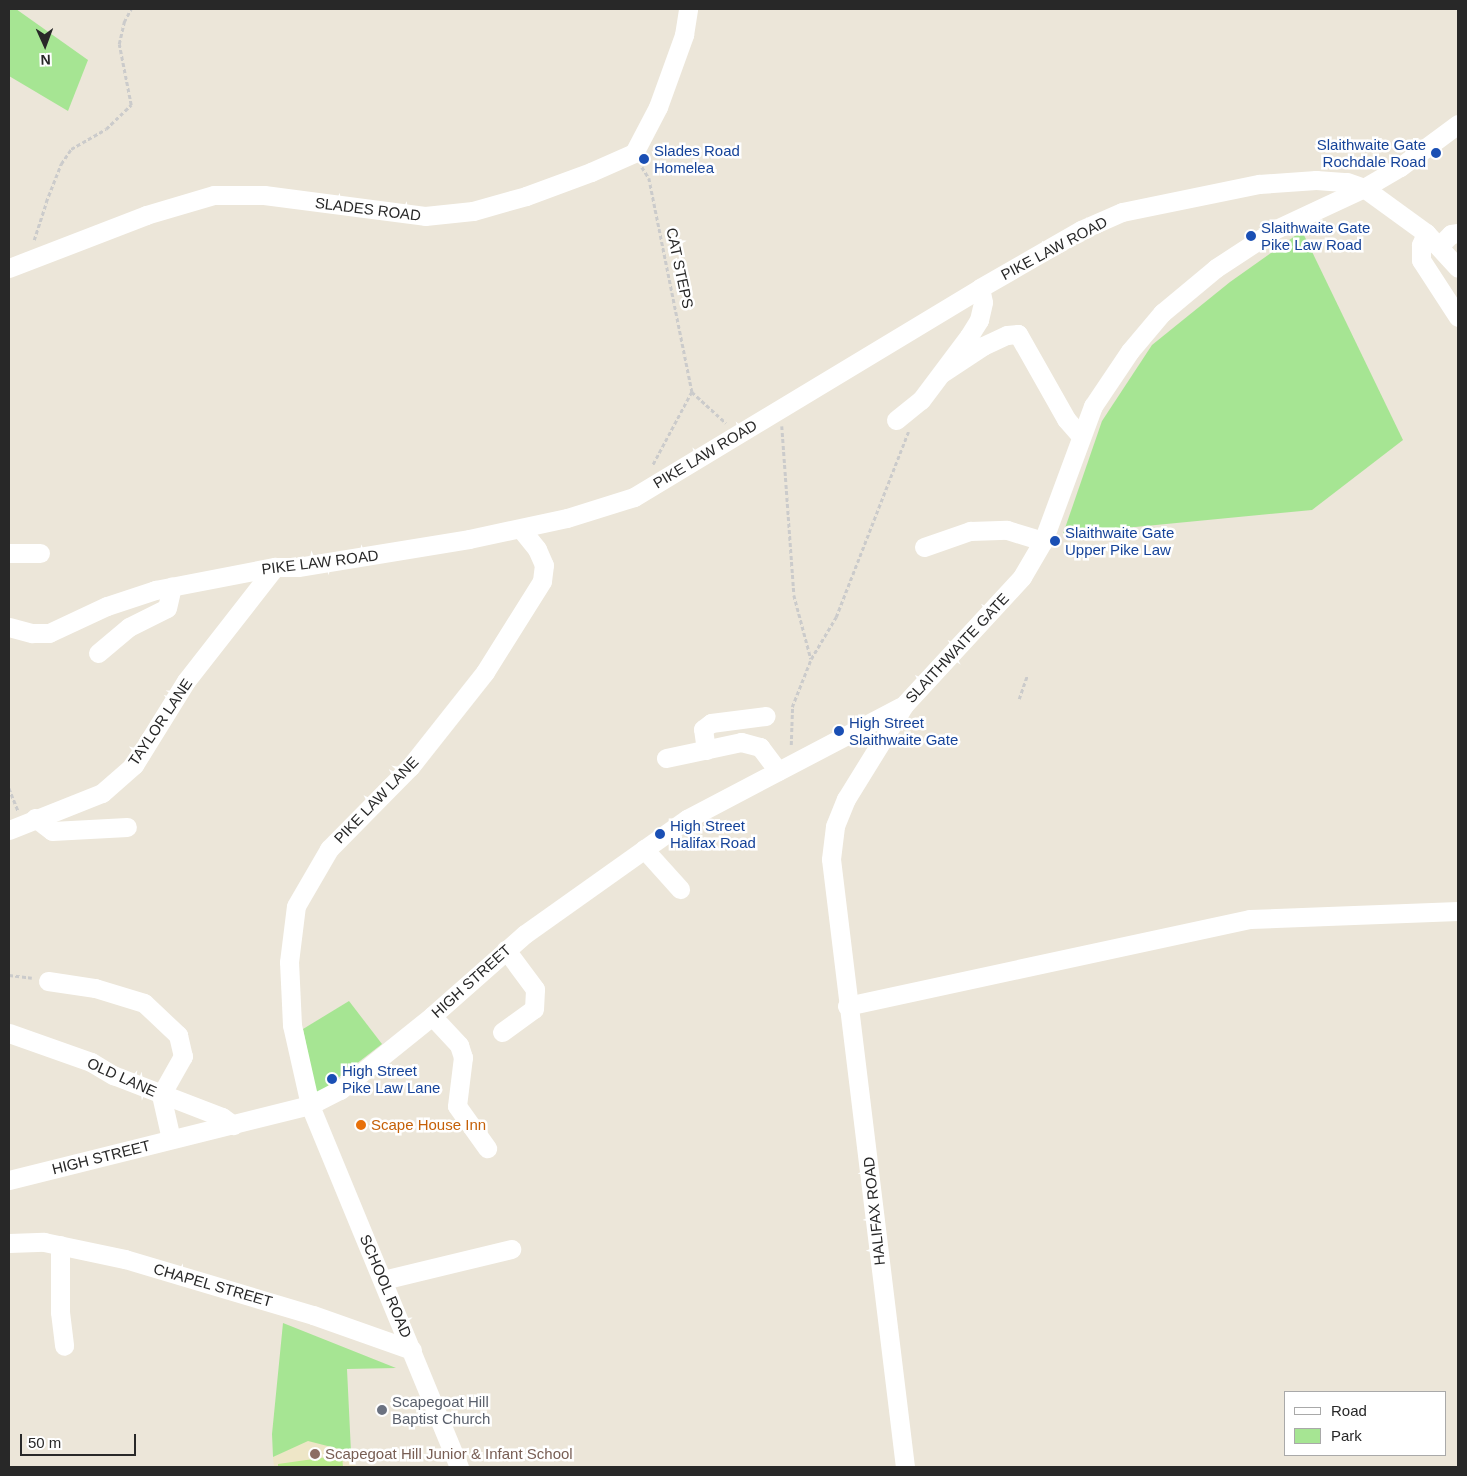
<!DOCTYPE html>
<style>
body{margin:0}
#map{position:relative;width:1467px;height:1476px;overflow:hidden;background:#ece6d9;font-family:Helvetica,sans-serif}
div>[style]{position:absolute}
.education>*{inset:0;background:#eee6c7}
.green>*{inset:0;background:#a6e593}
.pitch>*{inset:0;background:#bbed8e}
.path>*{height:2.5px;margin-top:-1.25px;transform-origin:0;background:repeating-linear-gradient(90deg,#cbcbcb 0 4px,transparent 0 6.5px)}
.minor>*{height:19px;margin:-9.5px;padding:0 9.5px;transform-origin:9.5px;border-radius:9.5px;background:#fff}
.dots>*{width:14px;height:14px;translate:-50% -50%;box-sizing:border-box;border:2px solid #fff;border-radius:50%}
span{translate:-50% -50%;white-space:nowrap;text-align:center;line-height:1.15;-webkit-text-stroke:5px #fff;paint-order:stroke}
.transit-label{font-size:15px;color:#164399}
.right{translate:-100% -50%;text-align:right}
.left{translate:0 -50%;text-align:left}
.street-label{font-size:15px;color:#282828}
.food-label{font-size:15px;color:#c56008}
.worship-label{font-size:15px;color:#5b616d}
.education-label{font-size:15px;color:#785e54}
.frame{position:absolute;inset:0;border:10px solid #282828;pointer-events:none}
.legend{position:absolute;left:1284px;top:1391px;width:162px;height:65px;box-sizing:border-box;background:#fff;border:1px solid #a9a9a9;margin:0;padding:6px 9px;list-style:none;font-size:15px;color:#282828}
.legend li{display:flex;align-items:center;gap:10px;height:25px}
.legend b{width:25px;border:1px solid #a9a9a9}
.north{position:absolute;left:20px;top:20px;width:50px;height:50px;-webkit-text-stroke:4px #fff;paint-order:stroke;rotate:178deg;font-size:14px;font-weight:700;line-height:20px;text-align:center;color:#282828}
.north::after{content:'';display:block;margin:auto;width:18px;height:22px;background:#282828;clip-path:polygon(50% 0,100% 100%,50% 72%,0 100%)}
.scale{position:absolute;left:20px;top:1434px;width:116px;height:22px;box-sizing:border-box;border:2px solid #282828;border-top:0;padding-left:6px;font-size:15px;line-height:18px;white-space:nowrap;color:#282828;-webkit-text-stroke:4px #fff;paint-order:stroke}
</style>
<div id="map">
<div class="education">
<div style="clip-path:polygon(308px 1440px,351px 1452px,356px 1467px,274px 1467px,273px 1457px)"></div>
</div>
<div class="green">
<div style="clip-path:polygon(9px 9px,16px 9px,88px 60px,68px 111px,9px 76px)"></div>
<div style="clip-path:polygon(1302px 231px,1403px 440px,1312px 510px,1063px 534px,1102px 421px,1152px 345px,1230px 282px)"></div>
<div style="clip-path:polygon(349px 1001px,382px 1044px,316px 1095px,303px 1029px)"></div>
<div style="clip-path:polygon(283px 1323px,396px 1368px,347px 1369px,351px 1452px,308px 1441px,273px 1457px,272px 1434px)"></div>
</div>
<div class="pitch">
<div style="clip-path:polygon(342px 1455px,343px 1467px,278px 1467px,278px 1464px)"></div>
</div>
<div class="path">
<div style="left:642px;top:167px;width:13px;rotate:58deg"></div>
<div style="left:649px;top:178px;width:218px;rotate:78.6deg"></div>
<div style="left:692px;top:392px;width:83px;rotate:118.1deg"></div>
<div style="left:34px;top:240px;width:40px;rotate:-72deg"></div>
<div style="left:46px;top:202px;width:41px;rotate:-68.5deg"></div>
<div style="left:61px;top:164px;width:18px;rotate:-56deg"></div>
<div style="left:71px;top:149px;width:40px;rotate:-29.7deg"></div>
<div style="left:106px;top:129px;width:35px;rotate:-44deg"></div>
<div style="left:131px;top:105px;width:62px;rotate:-101.1deg"></div>
<div style="left:119px;top:44px;width:23px;rotate:-77deg"></div>
<div style="left:124px;top:22px;width:15px;rotate:-62deg"></div>
<div style="left:692px;top:392px;width:46px;rotate:42.4deg"></div>
<div style="left:782px;top:426px;width:169px;rotate:85.9deg"></div>
<div style="left:794px;top:595px;width:66px;rotate:75.1deg"></div>
<div style="left:1019px;top:699px;width:24px;rotate:-71deg"></div>
<div style="left:791px;top:745px;width:38px;rotate:-88deg"></div>
<div style="left:792px;top:707px;width:52px;rotate:-68.4deg"></div>
<div style="left:811px;top:659px;width:49px;rotate:-59.2deg"></div>
<div style="left:836px;top:617px;width:199px;rotate:-68.7deg"></div>
<div style="left:9px;top:788px;width:24px;rotate:68deg"></div>
<div style="left:9px;top:975px;width:23px;rotate:7deg"></div>
</div>
<div class="minor">
<div style="left:1426px;top:233px;width:13px;rotate:113deg"></div>
<div style="left:1421px;top:245px;width:15px;rotate:90deg"></div>
<div style="left:1421px;top:260px;width:68px;rotate:57deg"></div>
<div style="left:1439px;top:246px;width:17px;rotate:-45deg"></div>
<div style="left:1451px;top:234px;width:7px;rotate:-8deg"></div>
<div style="left:9px;top:268px;width:147px;rotate:-21.1deg"></div>
<div style="left:146px;top:215px;width:71px;rotate:-16.4deg"></div>
<div style="left:214px;top:195px;width:50px"></div>
<div style="left:264px;top:195px;width:162px;rotate:7.4deg"></div>
<div style="left:425px;top:216px;width:48px;rotate:-5.9deg"></div>
<div style="left:473px;top:211px;width:55px;rotate:-15.8deg"></div>
<div style="left:526px;top:196px;width:69px;rotate:-20.3deg"></div>
<div style="left:591px;top:172px;width:47px;rotate:-23.8deg"></div>
<div style="left:634px;top:153px;width:52px;rotate:-62.4deg"></div>
<div style="left:658px;top:107px;width:77px;rotate:-70.1deg"></div>
<div style="left:684px;top:35px;width:26px;rotate:-81deg"></div>
<div style="left:942px;top:373px;width:49px;rotate:-33.4deg"></div>
<div style="left:983px;top:346px;width:26px;rotate:-25deg"></div>
<div style="left:1007px;top:335px;width:11px;rotate:-5deg"></div>
<div style="left:1018px;top:334px;width:98px;rotate:60.5deg"></div>
<div style="left:1066px;top:419px;width:23px;rotate:49deg"></div>
<div style="left:896px;top:420px;width:32px;rotate:-39deg"></div>
<div style="left:921px;top:400px;width:80px;rotate:-53.1deg"></div>
<div style="left:969px;top:336px;width:19px;rotate:-58deg"></div>
<div style="left:979px;top:320px;width:18px;rotate:-77deg"></div>
<div style="left:983px;top:302px;width:14px;rotate:-102deg"></div>
<div style="left:924px;top:547px;width:49px;rotate:-19.2deg"></div>
<div style="left:970px;top:531px;width:37px;rotate:-2deg"></div>
<div style="left:1007px;top:530px;width:38px;rotate:17deg"></div>
<div style="left:9px;top:553px;width:31px"></div>
<div style="left:9px;top:627px;width:24px;rotate:15deg"></div>
<div style="left:32px;top:633px;width:17px"></div>
<div style="left:49px;top:633px;width:64px;rotate:-25deg"></div>
<div style="left:107px;top:606px;width:51px;rotate:-18.4deg"></div>
<div style="left:155px;top:590px;width:122px;rotate:-10.9deg"></div>
<div style="left:275px;top:567px;width:23px"></div>
<div style="left:298px;top:567px;width:173px;rotate:-9.3deg"></div>
<div style="left:469px;top:539px;width:100px;rotate:-12.1deg"></div>
<div style="left:567px;top:518px;width:70px;rotate:-17.4deg"></div>
<div style="left:634px;top:497px;width:404px;rotate:-31.1deg"></div>
<div style="left:980px;top:288px;width:116px;rotate:-29.9deg"></div>
<div style="left:1081px;top:230px;width:45px;rotate:-23.7deg"></div>
<div style="left:1122px;top:212px;width:140px;rotate:-11.6deg"></div>
<div style="left:1259px;top:184px;width:57px;rotate:-4deg"></div>
<div style="left:1316px;top:180px;width:31px;rotate:4deg"></div>
<div style="left:1347px;top:182px;width:18px;rotate:19deg"></div>
<div style="left:1364px;top:188px;width:77px;rotate:36deg"></div>
<div style="left:1426px;top:233px;width:47px;rotate:47.6deg"></div>
<div style="left:98px;top:653px;width:40px;rotate:-40deg"></div>
<div style="left:129px;top:627px;width:42px;rotate:-26.6deg"></div>
<div style="left:167px;top:608px;width:22px;rotate:-77deg"></div>
<div style="left:706px;top:750px;width:21px;rotate:-98deg"></div>
<div style="left:703px;top:729px;width:10px;rotate:-37deg"></div>
<div style="left:711px;top:723px;width:55px;rotate:-7.3deg"></div>
<div style="left:666px;top:758px;width:77px;rotate:-12deg"></div>
<div style="left:741px;top:742px;width:20px;rotate:15deg"></div>
<div style="left:760px;top:747px;width:30px;rotate:53deg"></div>
<div style="left:35px;top:818px;width:21px;rotate:37deg"></div>
<div style="left:52px;top:831px;width:75px;rotate:-3.1deg"></div>
<div style="left:9px;top:830px;width:100px;rotate:-21.7deg"></div>
<div style="left:102px;top:793px;width:43px;rotate:-41.2deg"></div>
<div style="left:134px;top:765px;width:99px;rotate:-58.2deg"></div>
<div style="left:186px;top:681px;width:145px;rotate:-52deg"></div>
<div style="left:644px;top:849px;width:54px;rotate:48deg"></div>
<div style="left:48px;top:981px;width:48px;rotate:8.5deg"></div>
<div style="left:95px;top:988px;width:51px;rotate:17deg"></div>
<div style="left:144px;top:1003px;width:47px;rotate:43.3deg"></div>
<div style="left:178px;top:1035px;width:22px;rotate:77deg"></div>
<div style="left:183px;top:1056px;width:45px;rotate:119.4deg"></div>
<div style="left:161px;top:1095px;width:45px;rotate:77.2deg"></div>
<div style="left:847px;top:1006px;width:412px;rotate:-12.2deg"></div>
<div style="left:1250px;top:919px;width:208px;rotate:-2.2deg"></div>
<div style="left:432px;top:1016px;width:40px;rotate:47deg"></div>
<div style="left:459px;top:1045px;width:13px;rotate:72deg"></div>
<div style="left:463px;top:1057px;width:49px;rotate:97deg"></div>
<div style="left:457px;top:1106px;width:52px;rotate:54.5deg"></div>
<div style="left:502px;top:1032px;width:39px;rotate:-36deg"></div>
<div style="left:534px;top:1009px;width:20px;rotate:-87deg"></div>
<div style="left:535px;top:989px;width:49px;rotate:-126.6deg"></div>
<div style="left:9px;top:1033px;width:87px;rotate:19.5deg"></div>
<div style="left:91px;top:1062px;width:26px;rotate:31deg"></div>
<div style="left:113px;top:1075px;width:117px;rotate:21.1deg"></div>
<div style="left:222px;top:1117px;width:14px;rotate:36deg"></div>
<div style="left:9px;top:1180px;width:310px;rotate:-14deg"></div>
<div style="left:310px;top:1105px;width:34px;rotate:-27deg"></div>
<div style="left:340px;top:1090px;width:118px;rotate:-38.8deg"></div>
<div style="left:432px;top:1016px;width:124px;rotate:-41.4deg"></div>
<div style="left:525px;top:934px;width:199px;rotate:-35.4deg"></div>
<div style="left:687px;top:819px;width:241px;rotate:-27.7deg"></div>
<div style="left:9px;top:1243px;width:35px;rotate:-2deg"></div>
<div style="left:44px;top:1242px;width:83px;rotate:11.9deg"></div>
<div style="left:125px;top:1259px;width:196px;rotate:16.6deg"></div>
<div style="left:313px;top:1315px;width:105px;rotate:19.5deg"></div>
<div style="left:60px;top:1245px;width:67px;rotate:90deg"></div>
<div style="left:60px;top:1312px;width:34px;rotate:83deg"></div>
<div style="left:383px;top:1280px;width:132px;rotate:-13.6deg"></div>
<div style="left:459px;top:1467px;width:391px;rotate:-112.4deg"></div>
<div style="left:310px;top:1105px;width:82px;rotate:-102.7deg"></div>
<div style="left:292px;top:1025px;width:63px;rotate:-92.7deg"></div>
<div style="left:289px;top:962px;width:56px;rotate:-82.9deg"></div>
<div style="left:296px;top:906px;width:66px;rotate:-59.9deg"></div>
<div style="left:329px;top:849px;width:115px;rotate:-45.4deg"></div>
<div style="left:410px;top:767px;width:121px;rotate:-51.7deg"></div>
<div style="left:485px;top:672px;width:107px;rotate:-57.9deg"></div>
<div style="left:542px;top:581px;width:16px;rotate:-83deg"></div>
<div style="left:544px;top:565px;width:17px;rotate:-114deg"></div>
<div style="left:537px;top:549px;width:26px;rotate:-129deg"></div>
<div style="left:905px;top:1467px;width:612px;rotate:-96.94deg"></div>
<div style="left:831px;top:859px;width:33px;rotate:-83deg"></div>
<div style="left:835px;top:826px;width:29px;rotate:-68deg"></div>
<div style="left:846px;top:799px;width:110px;rotate:-58.3deg"></div>
<div style="left:904px;top:705px;width:174px;rotate:-47.3deg"></div>
<div style="left:1022px;top:577px;width:42px;rotate:-59.7deg"></div>
<div style="left:1043px;top:541px;width:144px;rotate:-69.7deg"></div>
<div style="left:1093px;top:406px;width:66px;rotate:-56.1deg"></div>
<div style="left:1130px;top:351px;width:50px;rotate:-49.9deg"></div>
<div style="left:1162px;top:313px;width:70px;rotate:-39.8deg"></div>
<div style="left:1216px;top:268px;width:69px;rotate:-33.2deg"></div>
<div style="left:1274px;top:230px;width:99px;rotate:-25deg"></div>
<div style="left:1364px;top:188px;width:42px;rotate:-30.3deg"></div>
<div style="left:1400px;top:167px;width:72px;rotate:-36.6deg"></div>
</div>
<div class="dots">
<div style="left:1436px;top:153px;background:#1a4fb4"></div>
<div style="left:644px;top:159px;background:#1a4fb4"></div>
<div style="left:1251px;top:236px;background:#1a4fb4"></div>
<div style="left:1055px;top:541px;background:#1a4fb4"></div>
<div style="left:839px;top:731px;background:#1a4fb4"></div>
<div style="left:660px;top:834px;background:#1a4fb4"></div>
<div style="left:332px;top:1079px;background:#1a4fb4"></div>
<div style="left:361px;top:1125px;background:#e8710a"></div>
<div style="left:382px;top:1410px;background:#6b7280"></div>
<div style="left:315px;top:1454px;background:#8d6e63"></div>
</div>
<div class="transit-label">
<span class="right" style="left:1426px;top:153px">Slaithwaite Gate<br>Rochdale Road</span>
<span class="left" style="left:654px;top:159px">Slades Road<br>Homelea</span>
<span class="left" style="left:1261px;top:236px">Slaithwaite Gate<br>Pike Law Road</span>
<span class="left" style="left:1065px;top:541px">Slaithwaite Gate<br>Upper Pike Law</span>
<span class="left" style="left:849px;top:731px">High Street<br>Slaithwaite Gate</span>
<span class="left" style="left:670px;top:834px">High Street<br>Halifax Road</span>
<span class="left" style="left:342px;top:1079px">High Street<br>Pike Law Lane</span>
</div>
<div class="street-label">
<span style="left:368px;top:209px;rotate:7deg">SLADES ROAD</span>
<span style="left:1054px;top:248px;rotate:-28deg">PIKE LAW ROAD</span>
<span style="left:680px;top:268px;rotate:78deg">CAT STEPS</span>
<span style="left:705px;top:454px;rotate:-31deg">PIKE LAW ROAD</span>
<span style="left:320px;top:562px;rotate:-7deg">PIKE LAW ROAD</span>
<span style="left:957px;top:648px;rotate:-47deg">SLAITHWAITE GATE</span>
<span style="left:160px;top:722px;rotate:-56deg">TAYLOR LANE</span>
<span style="left:376px;top:800px;rotate:-46deg">PIKE LAW LANE</span>
<span style="left:471px;top:981px;rotate:-42deg">HIGH STREET</span>
<span style="left:122px;top:1077px;rotate:24deg">OLD LANE</span>
<span style="left:101px;top:1157px;rotate:-14deg">HIGH STREET</span>
<span style="left:874px;top:1211px;rotate:-96deg">HALIFAX ROAD</span>
<span style="left:213px;top:1285px;rotate:16deg">CHAPEL STREET</span>
<span style="left:386px;top:1286px;rotate:67deg">SCHOOL ROAD</span>
</div>
<div class="food-label">
<span class="left" style="left:371px;top:1125px">Scape House Inn</span>
</div>
<div class="worship-label">
<span class="left" style="left:392px;top:1410px">Scapegoat Hill<br>Baptist Church</span>
</div>
<div class="education-label">
<span class="left" style="left:325px;top:1454px">Scapegoat Hill Junior &amp; Infant School</span>
</div>
<div class="frame"></div>
<ul class="legend">
<li><b style="height:6px;background:#fff"></b>Road</li>
<li><b style="height:14px;background:#a6e593"></b>Park</li>
</ul>
<div class="north">N</div>
<div class="scale">50 m</div>
</div>
